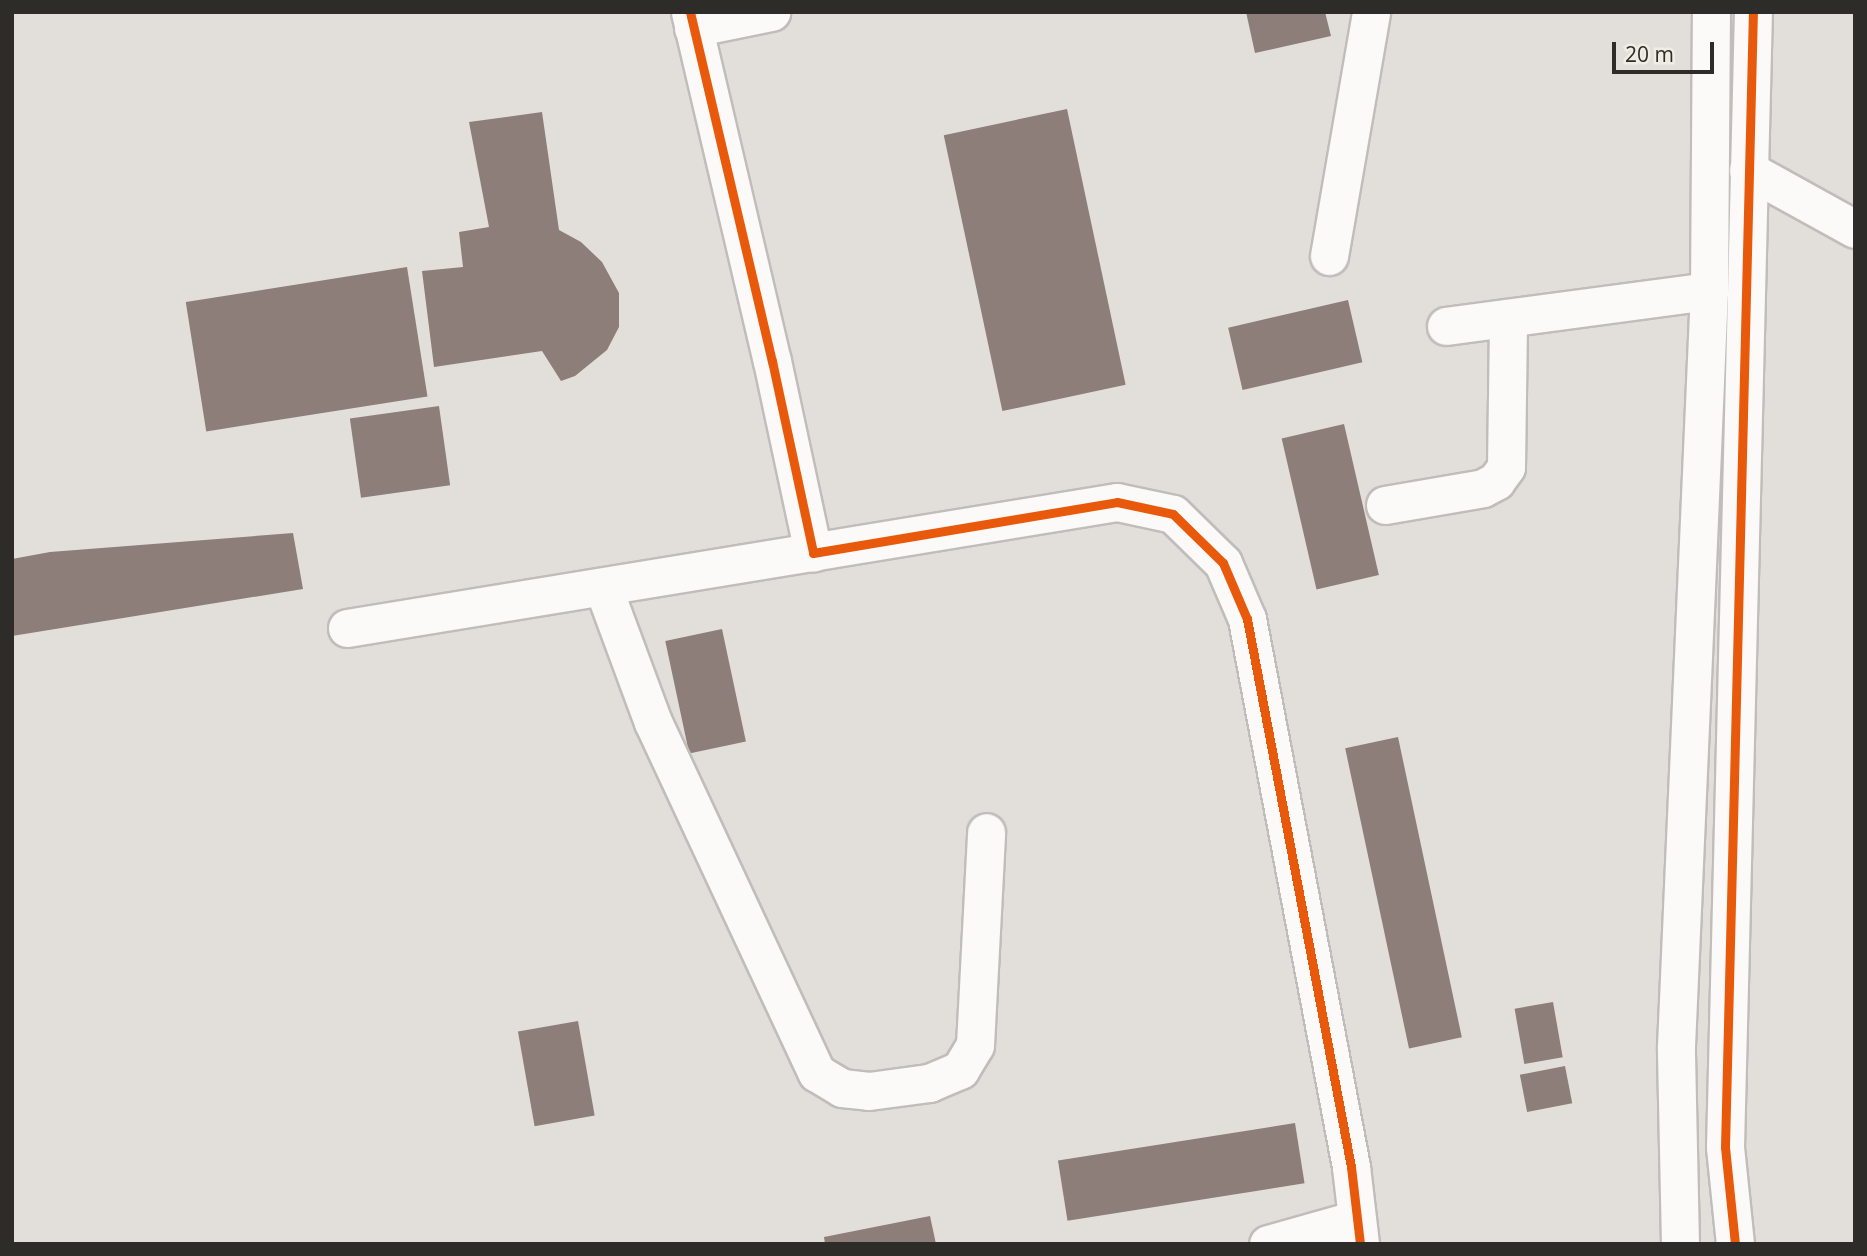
<!DOCTYPE html>
<style>
body{margin:0}
#map{position:relative;width:1867px;height:1256px;overflow:hidden;background:#e2dfda;font-family:"Open Sans",sans-serif}
div>[style]{position:absolute}
.building>*{inset:0;background:#8e7e7a;transform-origin:0 0}
.roads{filter:drop-shadow(2px 0 #c0bdba) drop-shadow(-2px 0 #c0bdba) drop-shadow(0 2px #c0bdba) drop-shadow(0 -2px #c0bdba)}
.minor>*{height:37px;margin:-18.5px;padding:0 18.5px;transform-origin:18.5px;border-radius:18.5px;background:#fbfaf9}
.cycleway>*{height:9px;margin:-4.5px;padding:0 4.5px;transform-origin:4.5px;border-radius:4.5px;background:#e8590c}
span{translate:-50% -50%;white-space:nowrap;text-align:center;line-height:1.15;-webkit-text-stroke:7px #f2ede4;paint-order:stroke}
.frame{position:absolute;inset:0;border:14px solid #2e2c29;pointer-events:none}
.scale{position:absolute;left:1612px;top:42px;width:102px;height:32px;box-sizing:border-box;border:4px solid #2e2c29;border-top:0;padding-left:9px;font-size:21px;line-height:24px;white-space:nowrap;color:#2e2c29;-webkit-text-stroke:5px #f2ede4;paint-order:stroke}
</style>
<div id="map">
<div class="building">
<div style="clip-path:polygon(1246px 12px,1325px 12px,1331px 36px,1255px 53px)"></div>
<div style="left:1067px;top:109px;width:282px;height:126px;rotate:78deg"></div>
<div style="clip-path:polygon(542px 112px,559px 230px,581px 242px,602px 262px,619px 293px,619px 327px,607px 350px,575px 376px,561px 381px,542px 351px,434px 367px,422px 271px,463px 267px,459px 232px,489px 227px,469px 122px)"></div>
<div style="left:407px;top:267px;width:131px;height:224px;rotate:81deg"></div>
<div style="left:1348px;top:300px;width:64px;height:123px;rotate:77deg"></div>
<div style="left:439px;top:406px;width:80px;height:90px;rotate:82deg"></div>
<div style="left:1344px;top:424px;width:155px;height:64px;rotate:77deg"></div>
<div style="clip-path:polygon(293px 533px,303px 589px,12px 636px,12px 559px,50px 552px)"></div>
<div style="left:722px;top:629px;width:115px;height:58px;rotate:78deg"></div>
<div style="left:1398px;top:737px;width:307px;height:54px;rotate:78deg"></div>
<div style="left:1553px;top:1002px;width:56px;height:39px;rotate:80deg"></div>
<div style="left:578px;top:1021px;width:96px;height:61px;rotate:80deg"></div>
<div style="left:1565px;top:1066px;width:38px;height:46px;rotate:79deg"></div>
<div style="left:1295px;top:1123px;width:61px;height:240px;rotate:81deg"></div>
<div style="clip-path:polygon(930px 1216px,936px 1244px,825px 1244px,824px 1237px)"></div>
</div>
<div class="roads">
<div class="minor">
<div style="left:690px;top:12px;width:359px;rotate:76.8deg"></div>
<div style="left:772px;top:361px;width:196px;rotate:77.9deg"></div>
<div style="left:693px;top:28px;width:80px;rotate:-11.6deg"></div>
<div style="left:1748px;top:170px;width:122px;rotate:28.9deg"></div>
<div style="left:1329px;top:256px;width:248px;rotate:-80.2deg"></div>
<div style="left:1446px;top:326px;width:265px;rotate:-7.6deg"></div>
<div style="left:1385px;top:505px;width:99px;rotate:-9.8deg"></div>
<div style="left:1483px;top:488px;width:15px;rotate:-28deg"></div>
<div style="left:1496px;top:481px;width:17px;rotate:-54deg"></div>
<div style="left:1506px;top:467px;width:149px;rotate:-89.2deg"></div>
<div style="left:603px;top:587px;width:144px;rotate:69.7deg"></div>
<div style="left:653px;top:722px;width:387px;rotate:65deg"></div>
<div style="left:817px;top:1073px;width:29px;rotate:31deg"></div>
<div style="left:842px;top:1088px;width:27px;rotate:6deg"></div>
<div style="left:869px;top:1091px;width:61px;rotate:-7.6deg"></div>
<div style="left:929px;top:1083px;width:34px;rotate:-23deg"></div>
<div style="left:960px;top:1070px;width:29px;rotate:-59deg"></div>
<div style="left:975px;top:1045px;width:213px;rotate:-87deg"></div>
<div style="left:347px;top:628px;width:780px;rotate:-9.29deg"></div>
<div style="left:1117px;top:502px;width:57px;rotate:12.1deg"></div>
<div style="left:1173px;top:514px;width:70px;rotate:44.4deg"></div>
<div style="left:1223px;top:563px;width:61px;rotate:66.8deg"></div>
<div style="left:1247px;top:619px;width:558px;rotate:79.25deg"></div>
<div style="left:1351px;top:1167px;width:78px;rotate:83.3deg"></div>
<div style="left:1268px;top:1244px;width:92px;rotate:-15.7deg"></div>
<div style="left:1680px;top:1244px;width:198px;rotate:-91.2deg"></div>
<div style="left:1676px;top:1046px;width:756px;rotate:-87.5deg"></div>
<div style="left:1709px;top:291px;width:279px;rotate:-89.6deg"></div>
<div style="left:1735px;top:1244px;width:98px;rotate:-95.9deg"></div>
<div style="left:1725px;top:1147px;width:1135px;rotate:-88.59deg"></div>
</div>
</div>
<div class="cycleway">
<div style="left:690px;top:12px;width:359px;rotate:76.8deg"></div>
<div style="left:772px;top:361px;width:196px;rotate:77.9deg"></div>
<div style="left:813px;top:553px;width:308px;rotate:-9.5deg"></div>
<div style="left:1117px;top:502px;width:57px;rotate:12.1deg"></div>
<div style="left:1173px;top:514px;width:70px;rotate:44.4deg"></div>
<div style="left:1223px;top:563px;width:61px;rotate:66.8deg"></div>
<div style="left:1247px;top:619px;width:558px;rotate:79.25deg"></div>
<div style="left:1351px;top:1167px;width:78px;rotate:83.3deg"></div>
<div style="left:1735px;top:1244px;width:98px;rotate:-95.9deg"></div>
<div style="left:1725px;top:1147px;width:1135px;rotate:-88.59deg"></div>
</div>
<div class="frame"></div>
<div class="scale">20 m</div>
</div>
